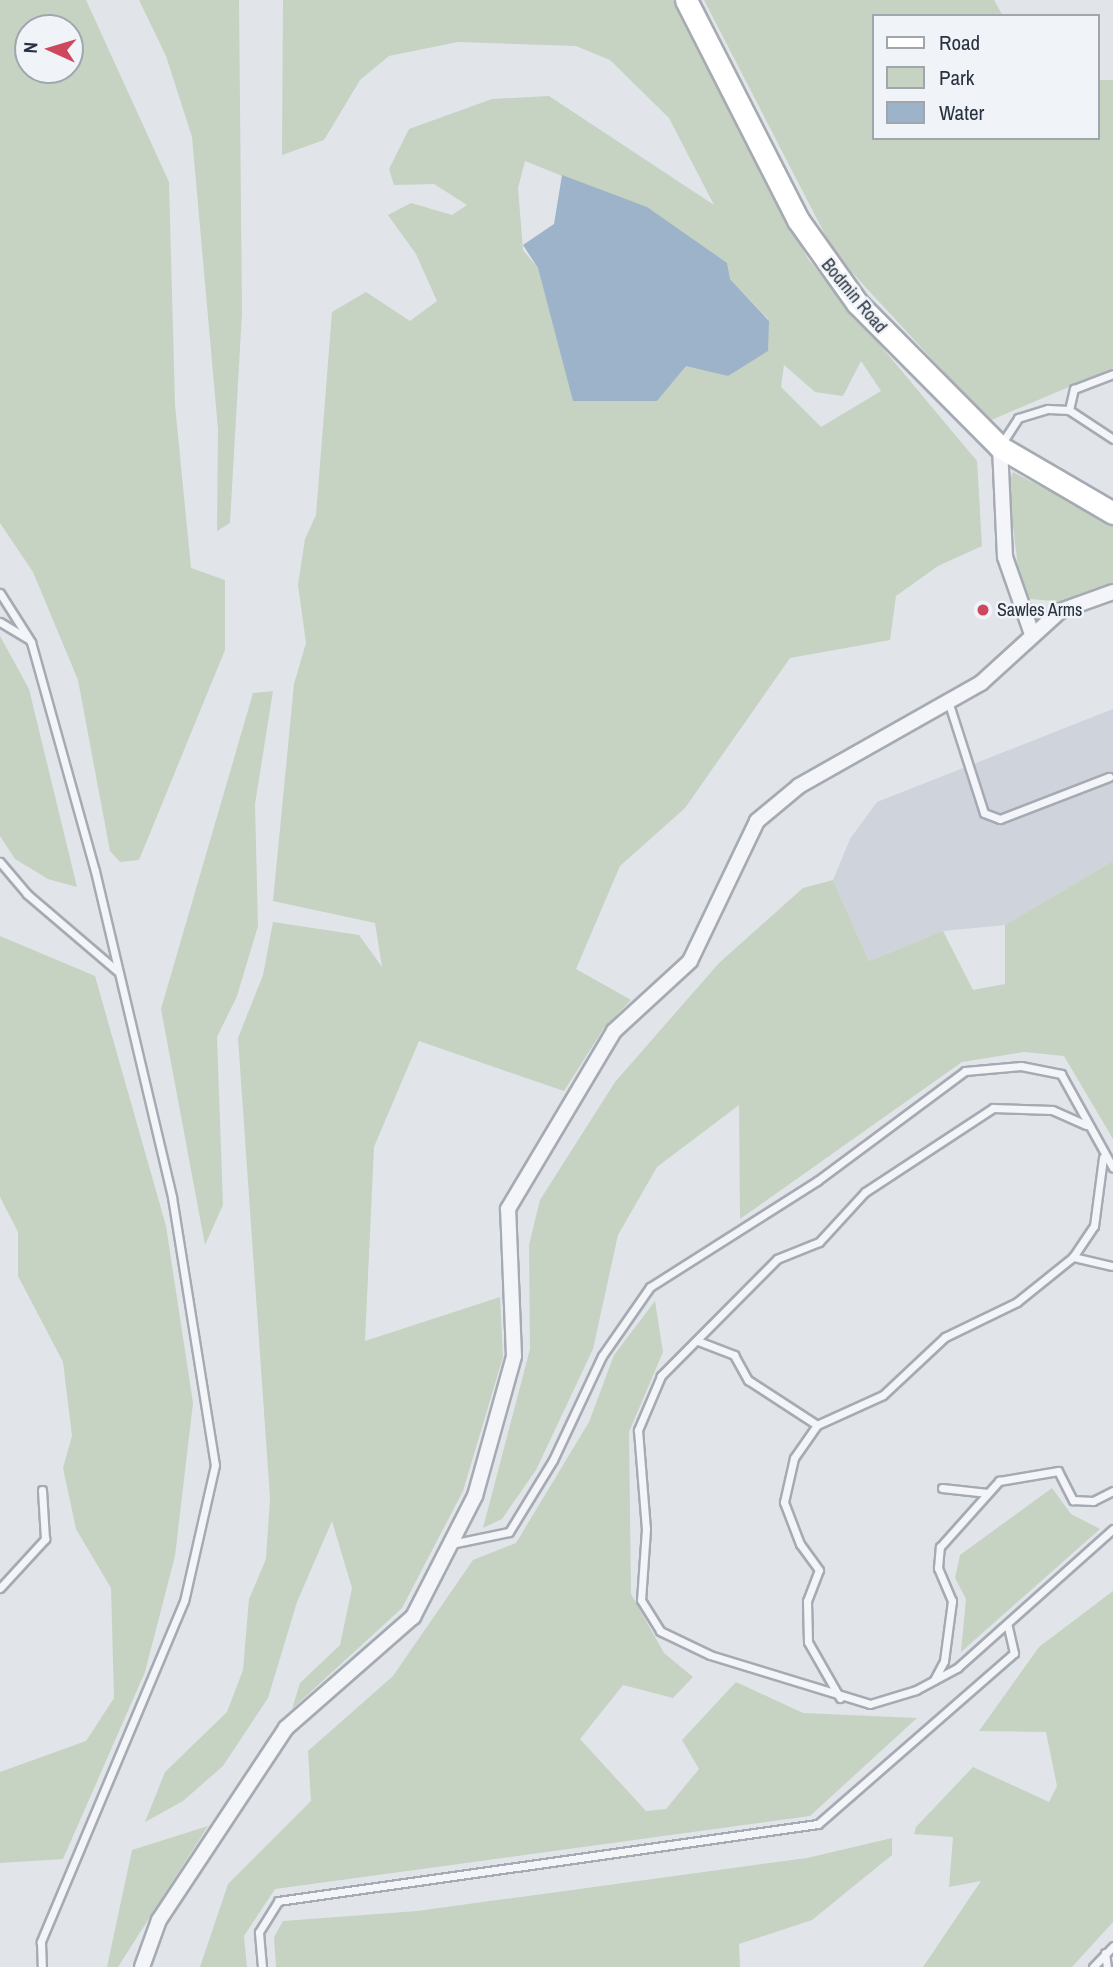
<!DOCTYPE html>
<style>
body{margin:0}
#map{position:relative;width:1113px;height:1967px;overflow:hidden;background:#e1e4e9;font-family:"Archivo Narrow",sans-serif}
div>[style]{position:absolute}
.built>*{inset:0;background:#cfd3db}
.green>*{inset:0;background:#c6d3c2}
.water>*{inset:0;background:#9cb3c9}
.roads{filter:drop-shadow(2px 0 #a6abb3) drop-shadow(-2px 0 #a6abb3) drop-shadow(0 2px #a6abb3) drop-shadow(0 -2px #a6abb3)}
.lane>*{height:7px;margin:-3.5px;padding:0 3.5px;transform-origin:3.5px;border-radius:3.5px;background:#f3f5f8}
.street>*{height:14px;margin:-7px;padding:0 7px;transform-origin:7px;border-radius:7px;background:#f3f5f8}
.secondary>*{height:21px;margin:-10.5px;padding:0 10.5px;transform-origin:10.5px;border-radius:10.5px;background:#fff}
.dots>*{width:19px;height:19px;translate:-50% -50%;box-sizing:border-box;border:4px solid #f0f3f7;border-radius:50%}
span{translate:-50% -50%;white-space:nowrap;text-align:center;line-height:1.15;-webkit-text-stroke:5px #f0f3f7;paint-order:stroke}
.street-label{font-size:18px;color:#293241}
.poi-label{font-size:18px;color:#293241}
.left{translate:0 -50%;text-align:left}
.legend{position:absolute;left:872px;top:14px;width:228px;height:126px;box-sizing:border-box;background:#f0f3f7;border:2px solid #a0a6ae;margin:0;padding:9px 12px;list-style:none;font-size:21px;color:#293241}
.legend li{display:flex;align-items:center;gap:14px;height:35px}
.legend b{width:35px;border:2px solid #a0a6ae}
.north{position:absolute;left:14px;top:14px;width:70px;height:70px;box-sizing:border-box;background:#f0f3f7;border:2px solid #a0a6ae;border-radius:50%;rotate:274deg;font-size:19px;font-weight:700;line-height:28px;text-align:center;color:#293241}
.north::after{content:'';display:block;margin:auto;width:24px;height:32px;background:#cd475e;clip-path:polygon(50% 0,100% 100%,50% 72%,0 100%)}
</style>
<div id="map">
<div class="built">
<div style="clip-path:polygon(1113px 709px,1113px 861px,1005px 925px,943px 931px,869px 961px,833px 880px,850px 839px,877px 802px)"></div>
</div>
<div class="green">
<div style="clip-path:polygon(evenodd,0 0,86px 0,169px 182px,175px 405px,191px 568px,225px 580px,225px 650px,139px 860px,120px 862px,110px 851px,78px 680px,33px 572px,0 523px,0 0,28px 28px,70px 28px,70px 70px,28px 70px,28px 28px)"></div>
<div style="clip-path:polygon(139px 0,239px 0,242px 313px,230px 523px,217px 531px,218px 429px,192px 137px,166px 56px)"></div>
<div style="clip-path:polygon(evenodd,283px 0,673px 0,808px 259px,977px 461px,982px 546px,938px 566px,896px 596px,890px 640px,790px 658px,685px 808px,620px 866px,576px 969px,631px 1000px,604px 1028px,564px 1091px,419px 1041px,374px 1147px,365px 1341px,500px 1297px,503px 1357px,463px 1491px,402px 1608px,292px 1709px,300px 1683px,340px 1645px,352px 1588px,332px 1521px,297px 1602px,268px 1698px,223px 1766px,183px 1801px,145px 1822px,165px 1772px,227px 1712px,243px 1670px,249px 1599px,266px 1559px,270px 1498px,238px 1038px,263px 975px,273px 922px,359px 935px,382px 967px,375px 923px,273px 901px,294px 684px,306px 643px,298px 585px,305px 539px,316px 515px,332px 312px,366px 292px,410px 321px,437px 301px,416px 254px,388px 215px,411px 203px,452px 215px,467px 205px,434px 184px,394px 185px,389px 169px,409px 129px,492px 99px,549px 96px,714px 205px,669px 118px,610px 60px,576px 46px,458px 42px,389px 56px,360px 80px,324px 140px,282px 155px,283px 0,525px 161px,592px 188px,730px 279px,769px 320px,728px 376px,686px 365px,657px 401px,574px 401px,538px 268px,523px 250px,518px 188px,525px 161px,283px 0,861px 361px,881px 391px,821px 427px,781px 387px,784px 365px,815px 392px,843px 396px,861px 361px)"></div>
<div style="clip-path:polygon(704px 0,994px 0,1003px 16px,873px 16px,873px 138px,1097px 138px,1097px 80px,1113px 80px,1113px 368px,989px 421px,835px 254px)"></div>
<div style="clip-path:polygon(1013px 472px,1113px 524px,1113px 592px,1076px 603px,1030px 599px,1019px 575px,1008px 485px)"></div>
<div style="clip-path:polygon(0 636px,29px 689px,77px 887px,48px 879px,15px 859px,0 836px)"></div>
<div style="clip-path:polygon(273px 691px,255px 804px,258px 926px,237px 996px,217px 1037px,223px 1205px,205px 1245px,161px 1009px,253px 693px)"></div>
<div style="clip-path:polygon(1113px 861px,1113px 1139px,1064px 1056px,1024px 1052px,962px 1062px,740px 1219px,739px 1105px,657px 1167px,618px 1235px,593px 1349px,536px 1470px,502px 1519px,483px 1528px,530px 1349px,529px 1245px,540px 1200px,615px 1082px,719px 963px,803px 888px,833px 880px,869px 961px,943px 931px,973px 990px,1005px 984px,1005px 925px)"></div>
<div style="clip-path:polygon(0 936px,95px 976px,166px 1226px,193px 1403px,175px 1556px,145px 1672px,63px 1859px,0 1863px,0 1772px,86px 1741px,114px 1698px,111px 1588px,76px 1529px,63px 1468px,72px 1436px,63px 1362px,18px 1276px,18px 1232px,0 1197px)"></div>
<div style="clip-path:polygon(655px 1301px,663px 1352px,629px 1432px,631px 1594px,664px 1653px,693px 1677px,673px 1698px,623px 1685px,580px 1739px,646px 1811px,666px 1809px,699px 1769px,682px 1740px,736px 1682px,803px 1713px,917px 1718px,810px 1816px,275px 1889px,244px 1936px,247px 1967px,200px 1967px,228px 1884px,311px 1801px,308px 1751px,393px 1676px,473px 1560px,516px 1543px,589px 1422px,614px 1355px)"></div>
<div style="clip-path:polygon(1052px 1488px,1071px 1514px,1100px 1529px,961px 1652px,966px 1599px,955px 1578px,960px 1555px)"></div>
<div style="clip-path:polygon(1113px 1591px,1113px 1922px,1072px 1967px,923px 1967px,981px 1881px,949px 1887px,953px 1837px,914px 1834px,916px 1827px,973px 1767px,1049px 1802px,1057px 1786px,1046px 1732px,979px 1731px,1039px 1647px)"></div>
<div style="clip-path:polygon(208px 1826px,118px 1967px,107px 1967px,132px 1850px)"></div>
<div style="clip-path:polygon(892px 1838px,892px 1855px,812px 1920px,739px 1944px,740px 1967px,276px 1967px,274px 1937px,283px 1921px,417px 1911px,807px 1858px)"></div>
</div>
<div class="water">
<div style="clip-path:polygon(562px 175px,647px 207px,727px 263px,730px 279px,769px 321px,768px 351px,728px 376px,686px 366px,657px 401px,573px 401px,538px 268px,523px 245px,554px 224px)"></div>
</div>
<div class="roads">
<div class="lane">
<div style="left:1069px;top:410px;width:22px;rotate:-77deg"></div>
<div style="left:1074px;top:389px;width:42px;rotate:-21deg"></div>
<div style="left:1002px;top:443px;width:30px;rotate:-57deg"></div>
<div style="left:1018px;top:418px;width:31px;rotate:-17deg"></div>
<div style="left:1048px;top:409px;width:21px;rotate:3deg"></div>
<div style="left:1069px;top:410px;width:53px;rotate:33.4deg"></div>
<div style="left:0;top:593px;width:58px;rotate:57.7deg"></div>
<div style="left:31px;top:642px;width:238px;rotate:74.4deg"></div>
<div style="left:95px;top:871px;width:335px;rotate:76.7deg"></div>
<div style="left:172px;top:1197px;width:271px;rotate:80.9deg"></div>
<div style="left:215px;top:1465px;width:139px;rotate:102.8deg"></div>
<div style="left:184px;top:1601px;width:370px;rotate:112.8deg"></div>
<div style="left:41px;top:1942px;width:25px;rotate:88deg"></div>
<div style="left:0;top:622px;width:33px;rotate:31deg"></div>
<div style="left:949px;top:704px;width:114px;rotate:72.2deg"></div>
<div style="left:984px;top:813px;width:17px;rotate:21deg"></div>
<div style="left:1000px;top:819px;width:117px;rotate:-21.1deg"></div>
<div style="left:0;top:862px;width:42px;rotate:49.8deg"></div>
<div style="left:27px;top:894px;width:118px;rotate:40.5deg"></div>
<div style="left:1086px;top:1125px;width:37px;rotate:-156deg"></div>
<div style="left:1052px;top:1110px;width:59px;rotate:-178.1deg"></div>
<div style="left:993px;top:1108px;width:153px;rotate:146.7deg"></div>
<div style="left:865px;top:1192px;width:68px;rotate:132.6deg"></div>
<div style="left:819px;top:1242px;width:45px;rotate:158deg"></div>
<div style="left:777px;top:1259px;width:165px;rotate:134.8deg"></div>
<div style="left:661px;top:1376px;width:59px;rotate:113.1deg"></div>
<div style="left:638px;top:1430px;width:99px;rotate:85.4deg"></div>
<div style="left:646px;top:1529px;width:71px;rotate:94deg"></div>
<div style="left:641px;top:1600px;width:36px;rotate:58deg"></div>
<div style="left:660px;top:1631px;width:55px;rotate:25.6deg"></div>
<div style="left:710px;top:1655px;width:167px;rotate:17deg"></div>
<div style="left:870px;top:1704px;width:48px;rotate:-16.9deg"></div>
<div style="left:916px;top:1690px;width:47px;rotate:-28.2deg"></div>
<div style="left:957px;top:1668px;width:209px;rotate:-41.7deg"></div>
<div style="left:1073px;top:1257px;width:39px;rotate:13deg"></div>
<div style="left:698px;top:1341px;width:39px;rotate:21deg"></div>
<div style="left:734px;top:1355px;width:29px;rotate:61deg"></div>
<div style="left:748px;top:1380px;width:82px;rotate:33.1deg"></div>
<div style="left:942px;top:1488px;width:46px;rotate:6.2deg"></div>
<div style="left:451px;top:1544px;width:59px;rotate:-11.7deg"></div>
<div style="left:509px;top:1532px;width:84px;rotate:-58.6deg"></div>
<div style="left:553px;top:1460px;width:115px;rotate:-64.8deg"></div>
<div style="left:602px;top:1356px;width:84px;rotate:-55.2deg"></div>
<div style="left:650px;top:1287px;width:198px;rotate:-32.4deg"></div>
<div style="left:817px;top:1181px;width:184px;rotate:-36.6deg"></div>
<div style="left:965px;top:1071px;width:56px;rotate:-5.1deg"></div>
<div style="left:1021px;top:1066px;width:41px;rotate:11.3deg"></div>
<div style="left:1061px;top:1074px;width:107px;rotate:61deg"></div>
<div style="left:0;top:1588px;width:67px;rotate:-47.4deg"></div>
<div style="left:45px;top:1539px;width:49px;rotate:-93.5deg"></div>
<div style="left:934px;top:1680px;width:21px;rotate:-62deg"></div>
<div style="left:944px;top:1661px;width:61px;rotate:-82.4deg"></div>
<div style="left:952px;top:1601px;width:36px;rotate:-113deg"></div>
<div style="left:938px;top:1568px;width:21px;rotate:-85deg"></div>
<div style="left:940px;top:1547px;width:89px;rotate:-48.2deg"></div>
<div style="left:999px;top:1481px;width:60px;rotate:-9.6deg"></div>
<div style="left:1058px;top:1471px;width:33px;rotate:63deg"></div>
<div style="left:1073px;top:1500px;width:20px;rotate:3deg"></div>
<div style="left:1093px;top:1501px;width:22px;rotate:-27deg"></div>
<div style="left:840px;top:1698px;width:64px;rotate:-119.7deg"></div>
<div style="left:808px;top:1642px;width:41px;rotate:-91.4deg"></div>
<div style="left:807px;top:1601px;width:33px;rotate:-69deg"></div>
<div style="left:819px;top:1570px;width:32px;rotate:-126deg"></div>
<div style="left:800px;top:1544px;width:45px;rotate:-110.9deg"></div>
<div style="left:784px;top:1502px;width:45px;rotate:-77.2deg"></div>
<div style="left:794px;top:1458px;width:40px;rotate:-55.1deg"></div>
<div style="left:817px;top:1425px;width:72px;rotate:-24.4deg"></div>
<div style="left:883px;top:1395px;width:85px;rotate:-43.1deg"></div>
<div style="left:945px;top:1337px;width:80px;rotate:-25.9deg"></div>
<div style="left:1017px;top:1302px;width:72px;rotate:-38.8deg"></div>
<div style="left:1073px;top:1257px;width:37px;rotate:-56deg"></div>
<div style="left:1094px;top:1226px;width:69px;rotate:-82.5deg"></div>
<div style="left:1105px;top:1953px;width:14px;rotate:82deg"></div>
<div style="left:262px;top:1967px;width:35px;rotate:-95deg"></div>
<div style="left:259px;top:1932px;width:36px;rotate:-58deg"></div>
<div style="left:278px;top:1901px;width:545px;rotate:-8.12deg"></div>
<div style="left:818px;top:1824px;width:260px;rotate:-41.1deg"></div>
<div style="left:1014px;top:1653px;width:28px;rotate:-103deg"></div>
<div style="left:1093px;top:1967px;width:29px;rotate:-46deg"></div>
</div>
<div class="street">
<div style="left:1000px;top:447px;width:110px;rotate:87.4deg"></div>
<div style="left:1005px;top:557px;width:82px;rotate:70.7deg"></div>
<div style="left:142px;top:1967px;width:50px;rotate:-70.1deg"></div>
<div style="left:159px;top:1920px;width:230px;rotate:-56.5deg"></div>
<div style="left:286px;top:1728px;width:169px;rotate:-41.2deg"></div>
<div style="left:413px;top:1617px;width:136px;rotate:-62.9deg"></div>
<div style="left:475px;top:1496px;width:145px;rotate:-74.4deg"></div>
<div style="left:514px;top:1356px;width:147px;rotate:-92.3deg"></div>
<div style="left:508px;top:1209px;width:207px;rotate:-59.2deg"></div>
<div style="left:614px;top:1031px;width:103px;rotate:-42.6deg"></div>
<div style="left:690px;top:961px;width:155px;rotate:-64.4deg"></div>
<div style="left:757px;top:821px;width:55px;rotate:-39.8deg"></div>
<div style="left:799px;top:786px;width:209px;rotate:-29.5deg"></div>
<div style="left:981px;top:683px;width:107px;rotate:-42.3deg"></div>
<div style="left:1060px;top:611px;width:56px;rotate:-19.7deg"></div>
</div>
<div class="secondary">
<div style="left:686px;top:0;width:247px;rotate:63deg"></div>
<div style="left:798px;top:220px;width:102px;rotate:54.6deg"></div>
<div style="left:857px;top:303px;width:203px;rotate:45.2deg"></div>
<div style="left:1000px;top:447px;width:131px;rotate:30.3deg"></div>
</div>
</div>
<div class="dots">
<div style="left:983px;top:610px;background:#cd475e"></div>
</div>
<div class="street-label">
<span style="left:854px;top:296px;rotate:50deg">Bodmin Road</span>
</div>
<div class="poi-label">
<span class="left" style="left:997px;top:610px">Sawles Arms</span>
</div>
<ul class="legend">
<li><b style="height:9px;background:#fff"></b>Road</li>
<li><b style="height:19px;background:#c6d3c2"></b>Park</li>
<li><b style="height:19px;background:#9cb3c9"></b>Water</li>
</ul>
<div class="north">N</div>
</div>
